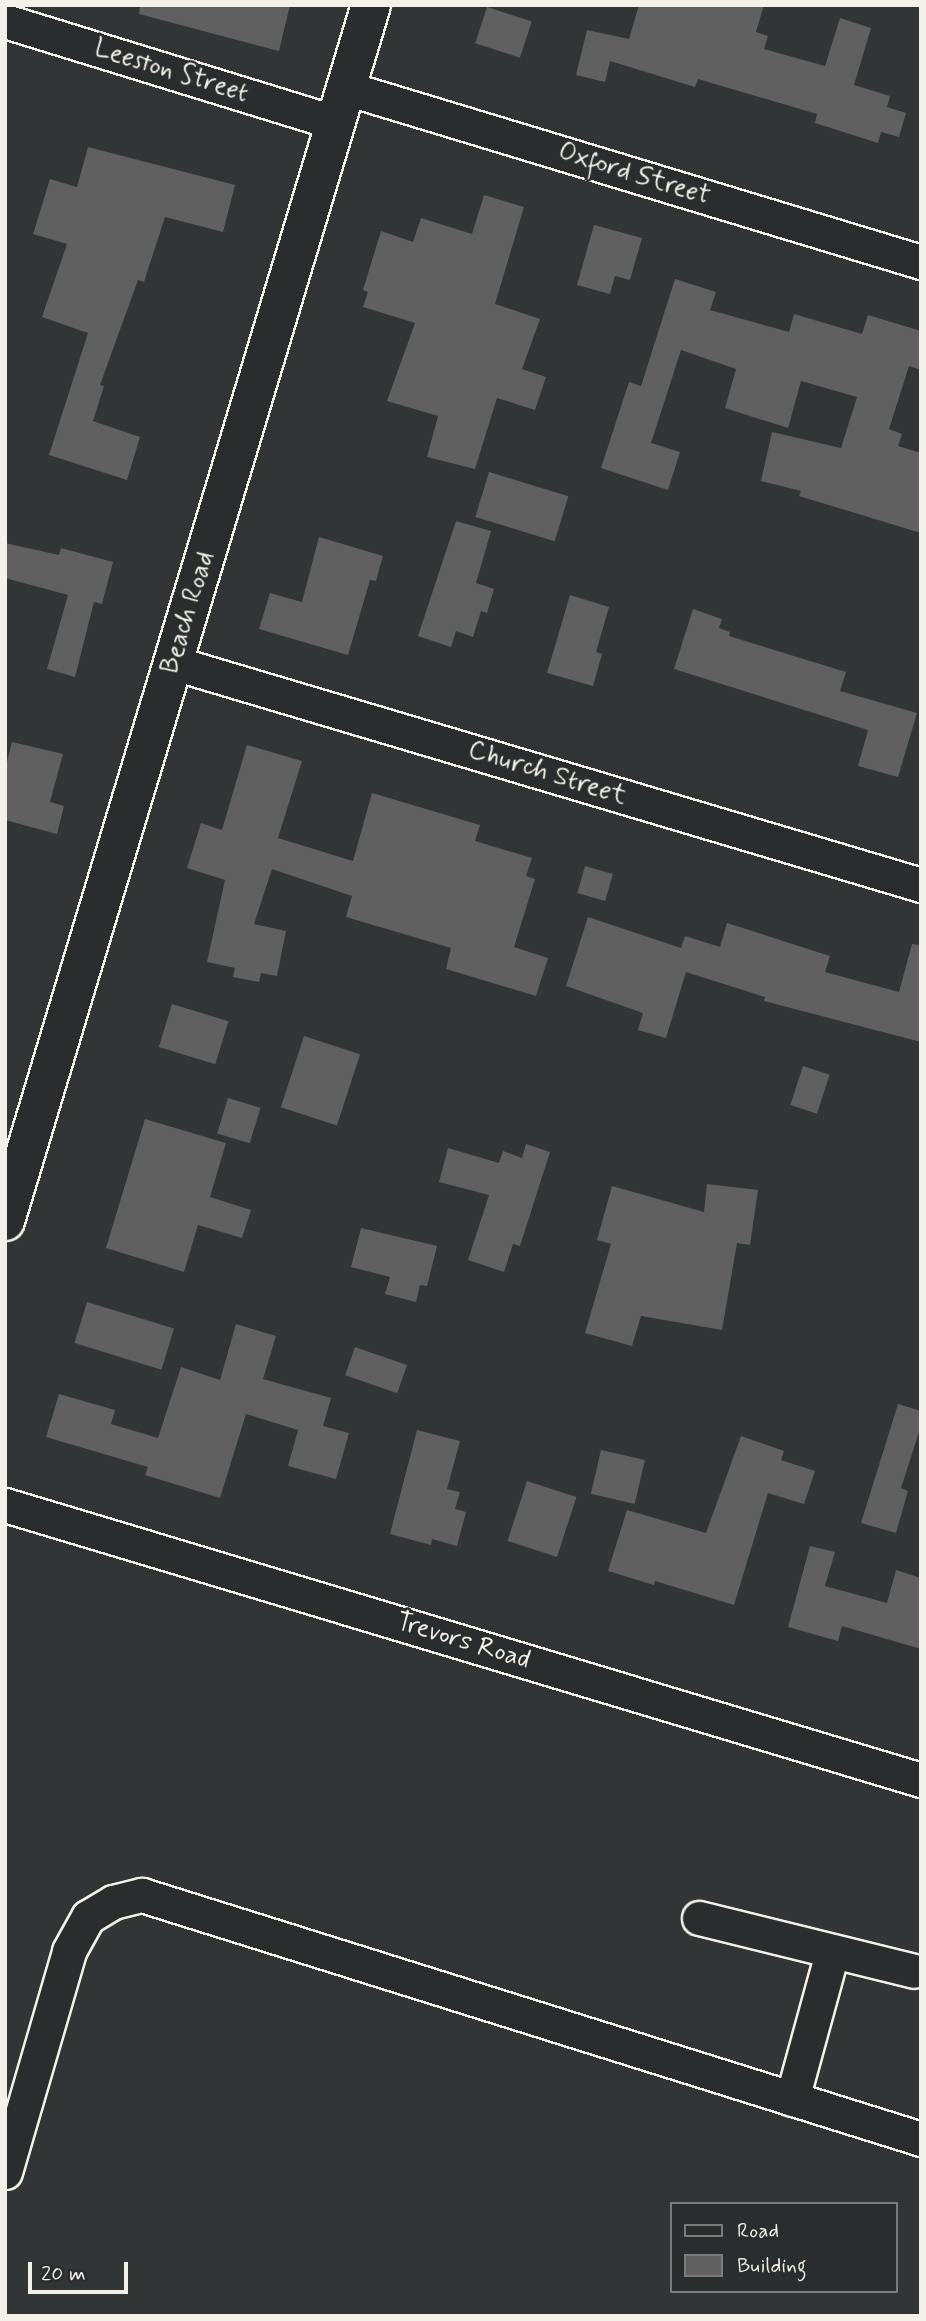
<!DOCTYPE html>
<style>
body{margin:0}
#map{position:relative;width:926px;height:2321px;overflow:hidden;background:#323535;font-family:Mynerve,sans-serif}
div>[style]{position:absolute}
.building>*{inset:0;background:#5f605f;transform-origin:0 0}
.roads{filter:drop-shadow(2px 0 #f4f1e8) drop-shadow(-2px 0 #f4f1e8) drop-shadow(0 2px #f4f1e8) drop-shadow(0 -2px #f4f1e8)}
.street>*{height:33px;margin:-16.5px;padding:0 16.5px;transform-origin:16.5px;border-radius:16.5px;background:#2a2d2e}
.secondary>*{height:38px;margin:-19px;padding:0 19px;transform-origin:19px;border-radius:19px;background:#2a2d2e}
span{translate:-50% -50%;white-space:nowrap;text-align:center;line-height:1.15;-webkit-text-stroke:5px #2a2d2e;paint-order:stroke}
.street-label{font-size:26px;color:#f4f1e8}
.frame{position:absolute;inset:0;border:7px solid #f4f1e8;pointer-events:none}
.legend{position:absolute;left:670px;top:2202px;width:228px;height:91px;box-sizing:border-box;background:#2a2d2e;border:2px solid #7b7b78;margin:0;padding:9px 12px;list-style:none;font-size:21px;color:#f4f1e8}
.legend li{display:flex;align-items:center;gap:14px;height:35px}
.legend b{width:35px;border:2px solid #7b7b78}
.scale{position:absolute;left:28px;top:2262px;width:100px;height:32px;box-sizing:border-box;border:4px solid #f4f1e8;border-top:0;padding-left:9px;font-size:21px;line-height:24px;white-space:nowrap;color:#f4f1e8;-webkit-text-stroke:5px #2a2d2e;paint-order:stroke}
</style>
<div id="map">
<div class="building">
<div style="clip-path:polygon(140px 5px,290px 5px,279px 51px,139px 14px)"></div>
<div style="clip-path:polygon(639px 5px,764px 5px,756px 32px,768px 36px,764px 49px,825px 66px,840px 18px,871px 28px,854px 85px,890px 96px,887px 107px,906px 113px,899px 137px,881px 132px,878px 143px,815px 123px,817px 114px,698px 79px,695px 87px,610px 61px,605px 82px,576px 75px,587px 30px,629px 39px)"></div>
<div style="left:487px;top:7px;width:47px;height:38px;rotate:18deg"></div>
<div style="clip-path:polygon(88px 147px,235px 185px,223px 232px,165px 217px,144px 282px,138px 280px,100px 385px,104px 386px,93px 421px,140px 437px,127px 480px,49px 455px,88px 333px,42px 317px,67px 244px,33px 234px,50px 179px,77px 187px)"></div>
<div style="clip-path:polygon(484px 195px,524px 207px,495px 304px,540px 319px,522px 369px,546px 377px,535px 410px,497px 398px,475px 469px,427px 457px,438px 416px,387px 401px,415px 323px,363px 307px,368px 292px,363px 290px,381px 231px,413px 242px,421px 218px,472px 234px)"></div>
<div style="clip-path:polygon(594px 225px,642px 238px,630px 280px,615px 276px,610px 294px,577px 285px)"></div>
<div style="clip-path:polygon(675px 279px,716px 292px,710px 310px,789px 332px,794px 314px,862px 334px,868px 315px,921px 331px,921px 370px,909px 366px,889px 429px,902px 434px,898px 446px,921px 453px,921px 533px,799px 496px,801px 491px,761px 481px,772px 432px,841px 448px,857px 397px,801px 381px,788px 428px,725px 408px,736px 369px,681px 350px,651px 443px,680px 452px,668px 490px,601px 468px,629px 382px,641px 386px)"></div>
<div style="left:489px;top:472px;width:83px;height:47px;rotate:17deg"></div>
<div style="clip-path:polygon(456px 521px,491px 531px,476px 583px,494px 589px,487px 613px,481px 611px,473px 637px,456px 631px,451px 647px,418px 636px)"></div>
<div style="clip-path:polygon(319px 537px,383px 556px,376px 581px,370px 580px,348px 655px,259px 629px,270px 593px,302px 602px)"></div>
<div style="clip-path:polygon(5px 543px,59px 555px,61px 548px,113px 562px,102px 604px,94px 602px,75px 677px,47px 669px,68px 595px,5px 578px)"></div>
<div style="clip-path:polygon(570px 595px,609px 607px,596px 652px,602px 654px,593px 686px,547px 673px)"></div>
<div style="clip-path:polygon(693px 609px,722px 619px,719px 628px,730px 632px,729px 636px,846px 672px,840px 691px,917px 713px,898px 777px,858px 766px,868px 730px,674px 669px)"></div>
<div style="clip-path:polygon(12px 742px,63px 754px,50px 802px,64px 806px,57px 834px,5px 820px,5px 770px)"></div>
<div style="clip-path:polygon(247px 745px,302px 761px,278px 838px,353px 861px,372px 793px,480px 825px,475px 841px,532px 858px,526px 876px,535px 879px,514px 947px,548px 958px,536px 996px,446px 969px,451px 948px,346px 917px,352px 896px,272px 869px,254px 924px,286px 931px,277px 976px,261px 973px,259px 982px,233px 977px,235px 968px,207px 962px,225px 880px,187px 868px,201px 823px,222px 830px)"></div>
<div style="left:585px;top:866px;width:29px;height:28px;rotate:16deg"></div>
<div style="clip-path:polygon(588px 917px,681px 948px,685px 936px,720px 947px,727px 923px,830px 956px,825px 972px,899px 992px,912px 944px,921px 945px,921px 1042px,764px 1001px,765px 997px,686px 972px,666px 1038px,638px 1030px,643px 1013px,566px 986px)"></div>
<div style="left:172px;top:1004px;width:59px;height:45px;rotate:17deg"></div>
<div style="left:304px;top:1036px;width:59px;height:75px;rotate:18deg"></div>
<div style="left:803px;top:1066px;width:28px;height:41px;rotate:18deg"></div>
<div style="left:228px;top:1098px;width:34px;height:37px;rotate:17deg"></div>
<div style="clip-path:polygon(145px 1119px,226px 1143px,210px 1197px,251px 1210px,242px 1238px,198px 1225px,184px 1272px,106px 1248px)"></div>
<div style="clip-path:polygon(526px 1144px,550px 1152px,520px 1246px,513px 1244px,504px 1272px,468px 1260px,489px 1195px,439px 1182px,448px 1148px,499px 1163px,503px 1151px,522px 1158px)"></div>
<div style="clip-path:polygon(707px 1184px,758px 1190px,750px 1245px,737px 1243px,722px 1330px,641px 1316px,632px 1346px,585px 1333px,611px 1244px,597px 1240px,612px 1186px,704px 1212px)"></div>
<div style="clip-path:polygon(361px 1228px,437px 1246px,427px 1286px,420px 1285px,416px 1302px,385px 1294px,390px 1277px,351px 1267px)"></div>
<div style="left:87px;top:1302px;width:91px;height:43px;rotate:17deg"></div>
<div style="clip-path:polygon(236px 1324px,276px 1336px,263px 1379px,331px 1398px,323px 1426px,349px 1433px,336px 1479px,288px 1466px,298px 1430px,246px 1414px,220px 1498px,145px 1475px,148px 1467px,46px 1437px,59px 1394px,115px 1410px,111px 1424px,158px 1438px,181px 1367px,220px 1380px)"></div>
<div style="left:355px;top:1347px;width:55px;height:30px;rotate:19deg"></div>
<div style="clip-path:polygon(898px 1404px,921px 1411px,921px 1426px,901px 1488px,908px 1491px,896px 1533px,861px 1523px)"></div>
<div style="clip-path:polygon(417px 1430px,460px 1441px,447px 1489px,460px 1492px,455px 1509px,466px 1512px,457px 1546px,432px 1539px,431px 1545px,390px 1534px)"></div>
<div style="clip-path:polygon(741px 1436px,784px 1451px,781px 1460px,815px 1471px,804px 1504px,768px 1493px,734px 1605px,655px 1581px,654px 1585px,608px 1571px,627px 1510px,706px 1533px)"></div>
<div style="left:601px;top:1450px;width:45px;height:45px;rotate:13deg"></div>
<div style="left:527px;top:1481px;width:52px;height:63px;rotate:18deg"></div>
<div style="clip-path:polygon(810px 1546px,835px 1552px,825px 1586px,887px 1603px,896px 1570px,921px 1578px,921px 1649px,842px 1626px,838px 1641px,788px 1627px)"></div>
</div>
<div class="roads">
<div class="street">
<div style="left:5px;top:21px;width:347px;rotate:17.1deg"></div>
<div style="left:346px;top:88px;width:601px;rotate:16.84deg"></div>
<div style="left:174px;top:663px;width:779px;rotate:16.55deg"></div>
<div style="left:5px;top:1505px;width:956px;rotate:16.71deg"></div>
<div style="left:699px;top:1918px;width:221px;rotate:13.8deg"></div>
<div style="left:792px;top:2099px;width:151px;rotate:-74.7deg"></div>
<div style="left:5px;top:2172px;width:230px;rotate:-73.8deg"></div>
<div style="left:69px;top:1951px;width:39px;rotate:-61deg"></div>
<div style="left:88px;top:1917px;width:29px;rotate:-31deg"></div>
<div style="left:113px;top:1902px;width:30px;rotate:-14deg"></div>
<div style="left:142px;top:1895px;width:816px;rotate:17.39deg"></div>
</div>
<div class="secondary">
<div style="left:5px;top:1221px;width:1270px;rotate:-73.25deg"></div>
</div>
</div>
<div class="street-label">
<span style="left:171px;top:72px;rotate:17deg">Leeston Street</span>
<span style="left:634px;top:175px;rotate:17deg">Oxford Street</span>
<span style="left:189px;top:613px;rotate:-73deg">Beach Road</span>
<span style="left:547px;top:774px;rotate:17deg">Church Street</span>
<span style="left:463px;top:1642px;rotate:17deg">Trevors Road</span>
</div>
<div class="frame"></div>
<ul class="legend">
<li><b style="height:9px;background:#2a2d2e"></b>Road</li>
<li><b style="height:19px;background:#5f605f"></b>Building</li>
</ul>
<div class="scale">20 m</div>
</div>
